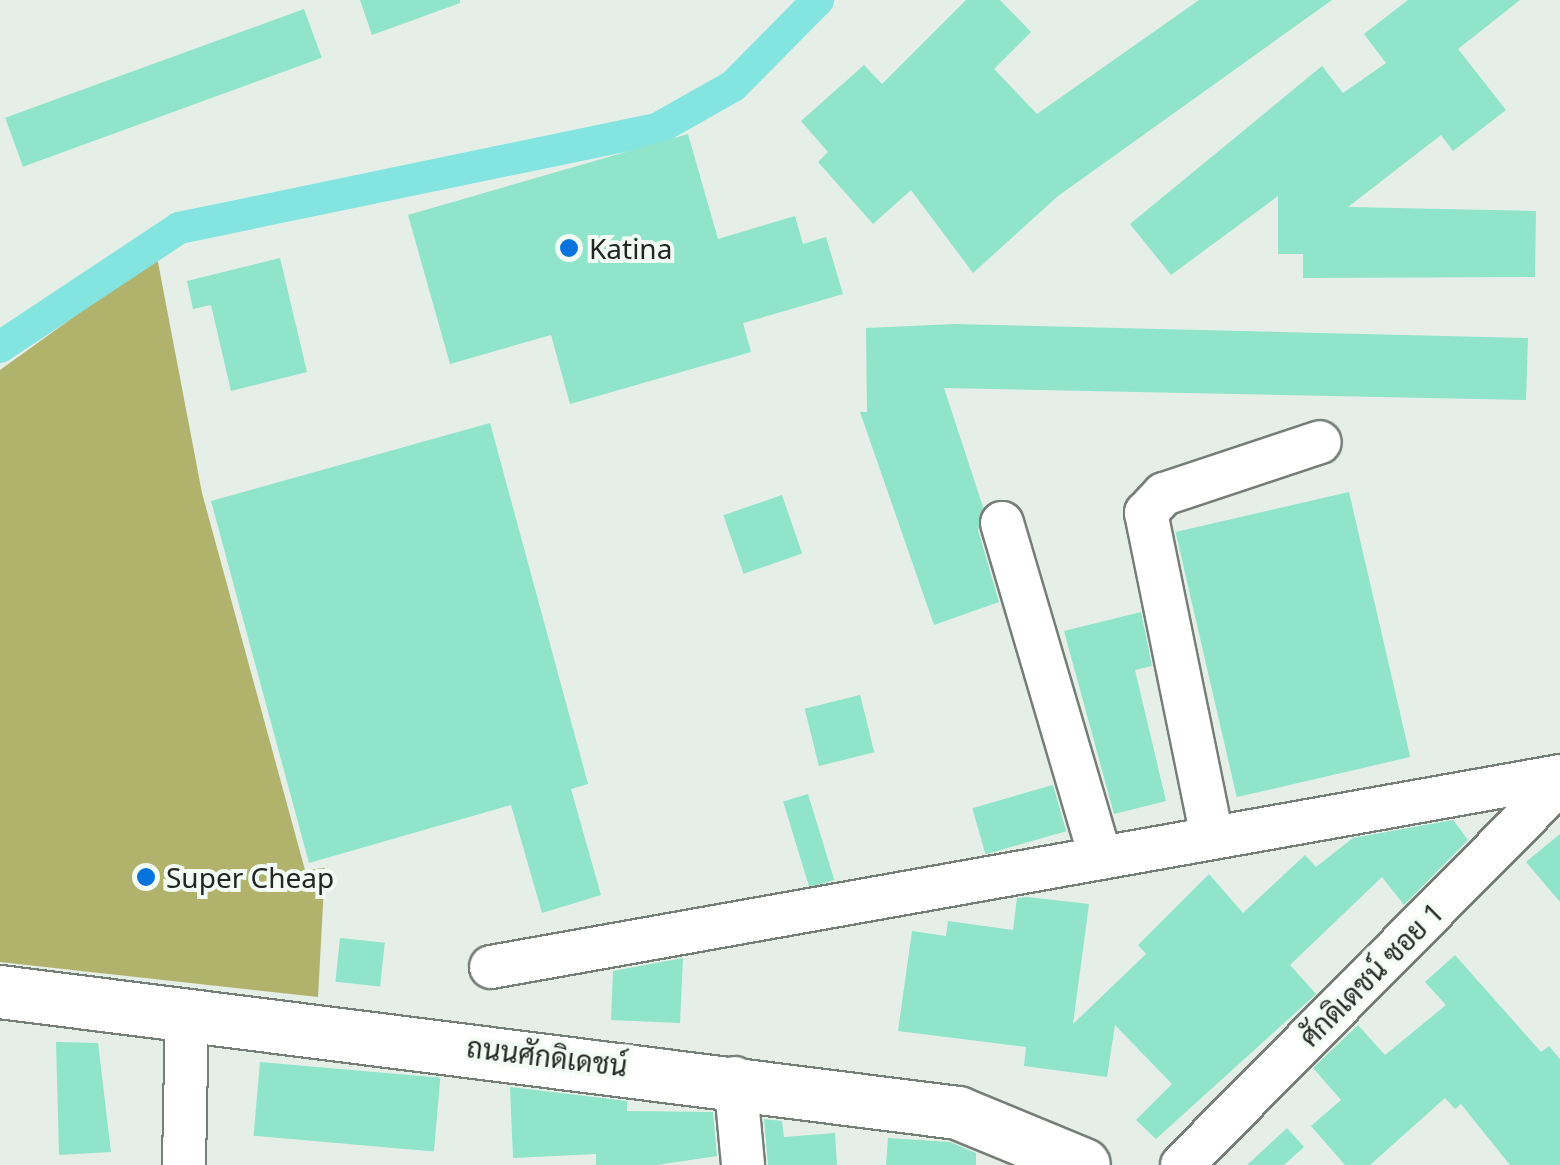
<!DOCTYPE html>
<meta charset="utf-8">
<style>
body{margin:0}
#map{position:relative;width:1560px;height:1165px;overflow:hidden;background:#e5efe7;font-family:"Noto Sans",Sarabun,sans-serif}
div>[style]{position:absolute}
.forest>*{inset:0;background:#b1b36d}
.canal>*{height:32px;margin:-16px;padding:0 16px;transform-origin:16px;border-radius:16px;background:#83e4e0}
.building>*{inset:0;background:#8fe4c9;transform-origin:0 0}
.roads{filter:drop-shadow(2px 0 #757e77) drop-shadow(-2px 0 #757e77) drop-shadow(0 2px #757e77) drop-shadow(0 -2px #757e77)}
.minor>*{height:42px;margin:-21px;padding:0 21px;transform-origin:21px;border-radius:21px;background:#fff}
.major>*{height:52px;margin:-26px;padding:0 26px;transform-origin:26px;border-radius:26px;background:#fff}
.dots>*{width:28px;height:28px;translate:-50% -50%;box-sizing:border-box;border:5px solid #f2fcf4;border-radius:50%}
span{translate:-50% -50%;white-space:nowrap;text-align:center;line-height:1.15;-webkit-text-stroke:8px #f2fcf4;paint-order:stroke}
.poi-label{font-size:28px;color:#232623}
.left{translate:0 -50%;text-align:left}
.street-label{font-size:28px;color:#232623}
</style>
<div id="map">
<div class="forest">
<div style="clip-path:polygon(157px 257px,202px 493px,305px 870px,325px 868px,318px 997px,0 962px,0 370px)"></div>
</div>
<div class="canal">
<div style="left:0;top:347px;width:215px;rotate:-33.6deg"></div>
<div style="left:179px;top:228px;width:488px;rotate:-11.7deg"></div>
<div style="left:657px;top:129px;width:87px;rotate:-29.5deg"></div>
<div style="left:733px;top:86px;width:121px;rotate:-45.3deg"></div>
</div>
<div class="building">
<div style="clip-path:polygon(360px 0,460px 0,460px 3px,372px 35px)"></div>
<div style="clip-path:polygon(966px 0,1000px 0,1031px 32px,994px 69px,1037px 114px,1199px 0,1332px 0,1058px 196px,973px 273px,911px 190px,873px 224px,818px 162px,828px 152px,801px 121px,864px 65px,882px 84px)"></div>
<div style="clip-path:polygon(1408px 0,1520px 0,1458px 49px,1506px 110px,1453px 151px,1441px 135px,1348px 207px,1536px 211px,1535px 277px,1303px 278px,1303px 254px,1278px 254px,1278px 196px,1171px 275px,1130px 224px,1322px 66px,1343px 93px,1386px 63px,1364px 34px)"></div>
<div style="left:304px;top:9px;width:52px;height:318px;rotate:70deg"></div>
<div style="clip-path:polygon(688px 134px,718px 239px,795px 216px,803px 244px,826px 237px,843px 294px,743px 323px,751px 352px,570px 404px,551px 335px,450px 364px,408px 215px)"></div>
<div style="clip-path:polygon(280px 258px,307px 372px,231px 391px,211px 305px,193px 309px,187px 281px)"></div>
<div style="clip-path:polygon(954px 324px,1528px 338px,1526px 400px,944px 388px,983px 507px,978px 530px,999px 602px,934px 625px,860px 412px,867px 412px,866px 328px)"></div>
<div style="clip-path:polygon(490px 423px,588px 784px,571px 789px,601px 895px,542px 913px,511px 805px,309px 863px,211px 501px)"></div>
<div style="left:1349px;top:492px;width:272px;height:178px;rotate:77deg"></div>
<div style="left:782px;top:495px;width:62px;height:62px;rotate:71deg"></div>
<div style="clip-path:polygon(1141px 612px,1152px 666px,1135px 670px,1166px 801px,1114px 814px,1064px 631px)"></div>
<div style="left:860px;top:695px;width:59px;height:57px;rotate:76deg"></div>
<div style="left:1053px;top:785px;width:48px;height:84px;rotate:74deg"></div>
<div style="left:808px;top:794px;width:90px;height:26px;rotate:73deg"></div>
<div style="clip-path:polygon(1453px 820px,1468px 840px,1404px 905px,1382px 877px,1290px 965px,1316px 994px,1156px 1139px,1136px 1120px,1172px 1084px,1115px 1025px,1107px 1077px,1024px 1066px,1026px 1047px,898px 1031px,912px 931px,946px 936px,948px 921px,1013px 930px,1017px 898px,1027px 897px,1089px 904px,1073px 1024px,1146px 954px,1138px 945px,1209px 874px,1243px 913px,1305px 855px,1316px 867px,1353px 838px)"></div>
<div style="clip-path:polygon(1560px 834px,1560px 902px,1526px 862px)"></div>
<div style="left:340px;top:938px;width:45px;height:44px;rotate:6deg"></div>
<div style="clip-path:polygon(1455px 955px,1541px 1052px,1549px 1046px,1560px 1059px,1560px 1165px,1510px 1165px,1461px 1104px,1455px 1109px,1445px 1098px,1370px 1165px,1345px 1165px,1311px 1126px,1341px 1100px,1313px 1068px,1358px 1025px,1385px 1055px,1446px 1005px,1425px 982px)"></div>
<div style="clip-path:polygon(683px 958px,680px 1023px,611px 1020px,613px 971px)"></div>
<div style="clip-path:polygon(56px 1042px,98px 1043px,111px 1152px,59px 1155px)"></div>
<div style="left:260px;top:1062px;width:181px;height:74px;rotate:5deg"></div>
<div style="clip-path:polygon(510px 1087px,627px 1101px,627px 1111px,713px 1112px,717px 1156px,657px 1165px,596px 1165px,596px 1154px,513px 1158px)"></div>
<div style="clip-path:polygon(764px 1119px,782px 1121px,784px 1137px,835px 1133px,837px 1165px,768px 1165px)"></div>
<div style="clip-path:polygon(1287px 1128px,1304px 1147px,1284px 1165px,1247px 1165px)"></div>
<div style="clip-path:polygon(888px 1138px,950px 1142px,976px 1153px,976px 1165px,886px 1165px)"></div>
</div>
<div class="roads">
<div class="minor">
<div style="left:1002px;top:523px;width:344px;rotate:73.6deg"></div>
<div style="left:1211px;top:832px;width:326px;rotate:-101.5deg"></div>
<div style="left:1146px;top:513px;width:26px;rotate:-47deg"></div>
<div style="left:1164px;top:494px;width:164px;rotate:-18.4deg"></div>
<div style="left:491px;top:967px;width:1086px;rotate:-10.13deg"></div>
<div style="left:735px;top:1078px;width:87px;rotate:84.7deg"></div>
<div style="left:184px;top:1165px;width:151px;rotate:-88.9deg"></div>
<div style="left:1182px;top:1165px;width:537px;rotate:-45.3deg"></div>
</div>
<div class="major">
<div style="left:0;top:992px;width:966px;rotate:7.2deg"></div>
<div style="left:958px;top:1113px;width:136px;rotate:22.4deg"></div>
</div>
</div>
<div class="dots">
<div style="left:569px;top:248px;background:#0674dc"></div>
<div style="left:146px;top:877px;background:#0674dc"></div>
</div>
<div class="poi-label">
<span class="left" style="left:589px;top:248px">Katina</span>
<span class="left" style="left:166px;top:877px">Super Cheap</span>
</div>
<div class="street-label">
<span style="left:1371px;top:974px;rotate:-45deg">ศักดิเดชน์ ซอย 1</span>
<span style="left:547px;top:1056px;rotate:7deg">ถนนศักดิเดชน์</span>
</div>
</div>
